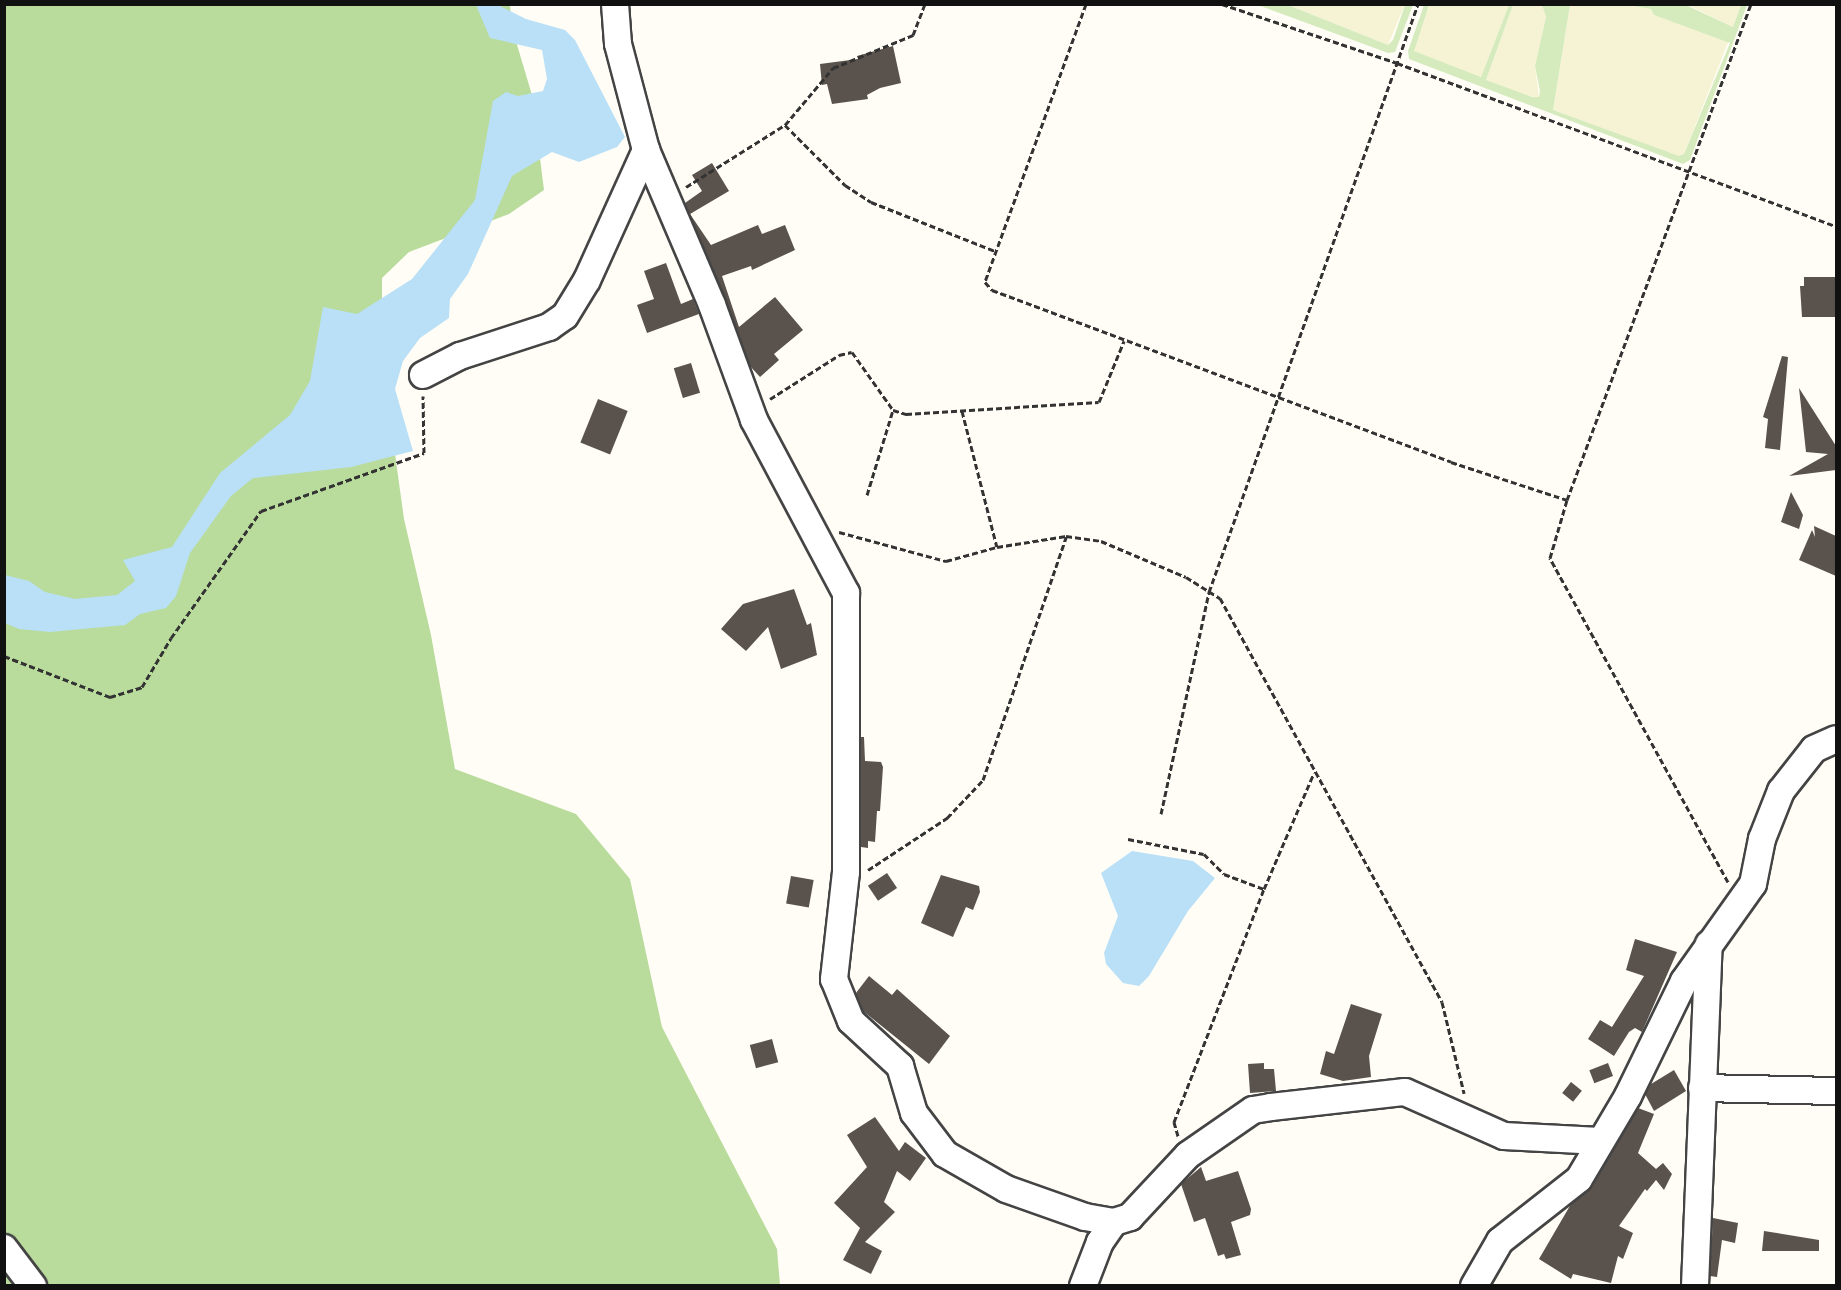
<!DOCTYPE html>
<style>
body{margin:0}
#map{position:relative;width:1841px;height:1290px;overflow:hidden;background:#fffdf5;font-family:"Playfair Display",serif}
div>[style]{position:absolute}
.farmland>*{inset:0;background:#f6f3d4}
.green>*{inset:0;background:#d5ebbd}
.forest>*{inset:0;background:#b9dc9c}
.water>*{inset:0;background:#b9e0f7}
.building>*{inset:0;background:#5a524d;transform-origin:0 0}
.path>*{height:3px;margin-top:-1.5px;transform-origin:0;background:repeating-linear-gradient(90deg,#333 0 6px,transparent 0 9px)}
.roads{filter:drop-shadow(2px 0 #444) drop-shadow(-2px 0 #444) drop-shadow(0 2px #444) drop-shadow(0 -2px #444)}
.minor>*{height:26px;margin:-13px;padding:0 13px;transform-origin:13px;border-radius:13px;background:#fff}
span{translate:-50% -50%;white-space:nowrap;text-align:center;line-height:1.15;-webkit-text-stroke:6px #fff;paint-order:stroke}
.frame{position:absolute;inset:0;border:6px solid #111;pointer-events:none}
</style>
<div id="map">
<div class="farmland">
<div style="clip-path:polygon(1405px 4px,1388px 45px,1288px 5px)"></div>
<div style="clip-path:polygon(1686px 4px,1741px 5px,1733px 27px)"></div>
<div style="clip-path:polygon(1429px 5px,1509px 5px,1481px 77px,1413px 51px)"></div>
<div style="clip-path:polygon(1513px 5px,1542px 5px,1546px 17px,1535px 66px,1539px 97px,1523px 96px,1486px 80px)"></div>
<div style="clip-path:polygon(1570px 5px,1628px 5px,1651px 9px,1654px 15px,1729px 40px,1684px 154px,1679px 157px,1553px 110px)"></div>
</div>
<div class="green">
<div style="clip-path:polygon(1258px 5px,1288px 5px,1388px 45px,1393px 40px,1405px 5px,1413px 5px,1395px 52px,1388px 53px)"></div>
<div style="clip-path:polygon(1424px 5px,1429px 5px,1414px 51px,1481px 77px,1509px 5px,1513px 5px,1486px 80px,1532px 97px,1539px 97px,1540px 91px,1535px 66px,1546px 17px,1542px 5px,1570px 5px,1553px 110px,1679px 156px,1684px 154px,1730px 43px,1654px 15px,1651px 9px,1628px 5px,1686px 5px,1733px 27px,1741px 5px,1747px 5px,1690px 160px,1683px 164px,1409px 59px,1408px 51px)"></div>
</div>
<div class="forest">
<div style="clip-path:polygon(5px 5px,510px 5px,512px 28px,532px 95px,544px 190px,509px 214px,409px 252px,382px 278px,382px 360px,404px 519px,431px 635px,455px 769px,576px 814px,630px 879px,662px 1027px,777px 1249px,780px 1285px,5px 1286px)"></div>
</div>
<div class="water">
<div style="clip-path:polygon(476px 5px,498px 5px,526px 19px,565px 30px,575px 40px,625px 137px,617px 147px,579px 162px,552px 152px,512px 176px,468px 274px,450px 299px,449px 318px,420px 338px,403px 361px,395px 389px,413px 451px,351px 467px,253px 478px,231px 496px,190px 553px,176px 596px,166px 608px,140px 614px,125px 625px,50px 632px,19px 629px,5px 623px,5px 575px,29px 581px,45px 592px,75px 599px,117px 595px,135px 581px,123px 560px,172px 547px,220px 473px,290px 415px,310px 381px,323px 307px,357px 314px,412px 279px,475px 200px,493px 101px,506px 92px,518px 96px,543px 91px,547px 79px,542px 50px,490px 38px)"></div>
<div style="clip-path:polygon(1132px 851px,1193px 861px,1215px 878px,1188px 911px,1149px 976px,1139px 986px,1123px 983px,1106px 964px,1104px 953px,1118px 916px,1101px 873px)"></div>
</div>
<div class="building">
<div style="clip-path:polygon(893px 46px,901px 83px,880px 88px,867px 95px,868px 99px,832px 104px,827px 84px,822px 85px,820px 64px,858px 59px,857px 56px)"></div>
<div style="clip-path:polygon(712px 163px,729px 191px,690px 214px,711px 245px,758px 225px,762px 234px,785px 225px,795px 250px,752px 270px,751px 266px,722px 276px,739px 327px,775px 297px,803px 330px,774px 354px,779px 360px,760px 377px,750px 366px,685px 203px,702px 191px,692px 175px)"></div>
<div style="clip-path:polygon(666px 263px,681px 304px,693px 299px,699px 314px,647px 333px,637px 305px,654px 299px,644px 271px)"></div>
<div style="clip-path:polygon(1804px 277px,1836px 277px,1836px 317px,1802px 317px,1800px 286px,1804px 286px)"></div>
<div style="clip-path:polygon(1782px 356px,1788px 357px,1780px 450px,1765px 448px,1768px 419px,1763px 417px)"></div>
<div style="left:691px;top:363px;width:31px;height:18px;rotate:73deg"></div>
<div style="clip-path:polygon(1799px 388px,1836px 446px,1836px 470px,1789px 476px,1828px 454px,1806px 452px)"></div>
<div style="left:598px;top:399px;width:32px;height:47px;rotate:22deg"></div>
<div style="clip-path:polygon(1791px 492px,1803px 515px,1799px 529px,1781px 522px)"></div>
<div style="clip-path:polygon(1814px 526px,1836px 536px,1836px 576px,1799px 560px,1812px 530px,1815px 537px)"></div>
<div style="clip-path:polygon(794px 589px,807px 625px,811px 623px,817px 655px,781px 669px,768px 627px,746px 651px,721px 629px,743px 604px)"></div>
<div style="clip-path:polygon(861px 737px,864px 737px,865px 761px,881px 762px,883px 767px,880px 811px,877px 811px,875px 842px,868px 841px,868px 848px,861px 847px)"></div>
<div style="left:887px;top:873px;width:18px;height:23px;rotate:56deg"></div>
<div style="clip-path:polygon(941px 875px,979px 886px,980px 892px,973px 910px,966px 907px,953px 937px,921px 923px)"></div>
<div style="left:791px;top:876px;width:23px;height:28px;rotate:10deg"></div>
<div style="clip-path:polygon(1635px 939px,1677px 952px,1642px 1032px,1635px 1028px,1629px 1032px,1614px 1056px,1588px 1039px,1600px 1020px,1612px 1027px,1644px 976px,1626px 970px)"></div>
<div style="clip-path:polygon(869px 976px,892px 995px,897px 989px,950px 1036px,929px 1064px,863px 1011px,856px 993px)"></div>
<div style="clip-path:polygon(1351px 1004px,1382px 1014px,1369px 1056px,1371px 1077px,1343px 1081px,1320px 1074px,1326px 1051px,1334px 1054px)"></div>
<div style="left:772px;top:1039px;width:24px;height:23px;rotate:75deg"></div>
<div style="clip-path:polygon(1264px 1063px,1264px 1069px,1274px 1069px,1276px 1091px,1250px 1093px,1248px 1064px)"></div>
<div style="left:1608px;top:1063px;width:14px;height:20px;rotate:69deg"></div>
<div style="clip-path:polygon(1674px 1070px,1686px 1091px,1654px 1111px,1645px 1094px,1651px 1084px)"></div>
<div style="left:1571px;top:1082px;width:14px;height:14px;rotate:39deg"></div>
<div style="clip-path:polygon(1638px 1108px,1654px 1114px,1638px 1153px,1656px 1169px,1663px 1163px,1672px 1174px,1664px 1190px,1656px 1180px,1647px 1191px,1645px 1189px,1619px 1226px,1633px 1233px,1623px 1259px,1618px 1256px,1611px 1283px,1573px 1274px,1571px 1279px,1539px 1259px,1571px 1204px,1592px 1187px)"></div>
<div style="clip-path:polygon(875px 1117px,899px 1151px,905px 1142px,926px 1158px,910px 1181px,897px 1171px,884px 1202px,895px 1212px,865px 1242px,882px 1251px,871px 1274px,843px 1260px,860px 1228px,834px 1203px,867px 1167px,847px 1135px)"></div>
<div style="clip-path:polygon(1201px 1167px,1206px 1181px,1238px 1171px,1251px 1209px,1250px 1215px,1231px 1222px,1241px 1255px,1226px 1259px,1224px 1254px,1218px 1256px,1205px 1218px,1194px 1222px,1181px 1184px)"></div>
<div style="clip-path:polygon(1713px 1218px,1738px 1223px,1735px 1243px,1722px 1240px,1717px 1277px,1710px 1276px)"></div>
<div style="clip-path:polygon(1764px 1231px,1819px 1240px,1819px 1251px,1762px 1251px)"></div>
</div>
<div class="path">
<div style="left:1086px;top:4px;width:296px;rotate:110deg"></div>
<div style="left:985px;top:282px;width:11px;rotate:49deg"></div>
<div style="left:992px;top:290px;width:490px;rotate:20.5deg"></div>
<div style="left:1451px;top:462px;width:122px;rotate:18.1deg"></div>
<div style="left:1222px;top:4px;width:185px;rotate:18.6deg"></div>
<div style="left:1397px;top:63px;width:468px;rotate:20.4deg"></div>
<div style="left:785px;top:125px;width:85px;rotate:45deg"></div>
<div style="left:845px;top:185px;width:31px;rotate:33deg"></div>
<div style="left:871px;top:202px;width:133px;rotate:21.6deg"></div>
<div style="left:686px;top:187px;width:117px;rotate:-32.1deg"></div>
<div style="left:785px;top:125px;width:75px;rotate:-49.9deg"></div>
<div style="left:833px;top:68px;width:87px;rotate:-22.4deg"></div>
<div style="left:913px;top:35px;width:33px;rotate:-69deg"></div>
<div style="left:770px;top:399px;width:82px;rotate:-32.5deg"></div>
<div style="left:839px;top:355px;width:13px;rotate:-13deg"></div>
<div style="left:852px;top:352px;width:71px;rotate:54.7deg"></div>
<div style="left:893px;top:410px;width:14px;rotate:17deg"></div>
<div style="left:906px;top:414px;width:193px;rotate:-3.6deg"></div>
<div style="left:1099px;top:402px;width:66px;rotate:-67.7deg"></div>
<div style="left:962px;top:411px;width:140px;rotate:75.6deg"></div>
<div style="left:867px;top:495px;width:89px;rotate:-73deg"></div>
<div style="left:839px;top:532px;width:111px;rotate:15.2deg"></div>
<div style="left:946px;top:561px;width:53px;rotate:-15.4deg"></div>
<div style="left:997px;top:547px;width:70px;rotate:-9.1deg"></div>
<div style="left:1066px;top:536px;width:35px;rotate:8deg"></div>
<div style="left:1101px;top:541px;width:92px;rotate:23deg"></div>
<div style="left:1186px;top:577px;width:40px;rotate:32deg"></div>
<div style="left:1220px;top:598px;width:461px;rotate:61.2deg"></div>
<div style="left:1442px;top:1002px;width:94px;rotate:76.4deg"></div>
<div style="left:4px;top:656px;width:114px;rotate:21.1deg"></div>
<div style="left:110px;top:697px;width:34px;rotate:-17deg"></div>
<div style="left:142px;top:687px;width:57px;rotate:-59.4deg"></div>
<div style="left:171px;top:638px;width:156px;rotate:-54.7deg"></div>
<div style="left:261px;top:511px;width:173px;rotate:-19.6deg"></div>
<div style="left:424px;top:453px;width:57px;rotate:-91deg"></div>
<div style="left:1161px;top:814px;width:227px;rotate:-77.8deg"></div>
<div style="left:1209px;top:592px;width:624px;rotate:-70.43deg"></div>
<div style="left:1128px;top:839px;width:77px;rotate:11.2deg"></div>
<div style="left:1204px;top:854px;width:28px;rotate:45deg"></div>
<div style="left:1224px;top:874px;width:43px;rotate:20.6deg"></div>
<div style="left:868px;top:870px;width:95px;rotate:-33.4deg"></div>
<div style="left:947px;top:818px;width:52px;rotate:-46.5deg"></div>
<div style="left:983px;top:780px;width:257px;rotate:-71.1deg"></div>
<div style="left:1728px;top:882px;width:370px;rotate:-118.8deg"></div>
<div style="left:1550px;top:558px;width:60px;rotate:-73.7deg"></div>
<div style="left:1567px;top:500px;width:529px;rotate:-69.65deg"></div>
<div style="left:1178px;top:1136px;width:15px;rotate:-106deg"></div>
<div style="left:1174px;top:1122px;width:250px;rotate:-68.9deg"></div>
<div style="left:1264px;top:889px;width:126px;rotate:-66.7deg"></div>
</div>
<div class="roads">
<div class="minor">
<div style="left:615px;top:4px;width:40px;rotate:85.7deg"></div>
<div style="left:618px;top:44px;width:110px;rotate:75.2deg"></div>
<div style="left:646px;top:150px;width:168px;rotate:66.9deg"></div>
<div style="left:712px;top:305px;width:122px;rotate:69.9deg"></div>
<div style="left:754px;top:420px;width:196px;rotate:62deg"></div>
<div style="left:846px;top:593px;width:279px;rotate:90deg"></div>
<div style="left:846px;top:872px;width:108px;rotate:96.4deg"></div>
<div style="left:834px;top:979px;width:45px;rotate:68deg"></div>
<div style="left:851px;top:1021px;width:67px;rotate:42.6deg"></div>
<div style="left:900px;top:1066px;width:49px;rotate:73.4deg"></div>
<div style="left:914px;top:1113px;width:51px;rotate:52.9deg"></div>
<div style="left:945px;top:1154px;width:70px;rotate:29.8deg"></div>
<div style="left:1006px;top:1189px;width:84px;rotate:19.5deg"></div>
<div style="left:1085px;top:1217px;width:29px;rotate:10deg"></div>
<div style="left:1114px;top:1222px;width:17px;rotate:-17deg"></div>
<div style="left:1130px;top:1217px;width:85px;rotate:-46.9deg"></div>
<div style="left:1188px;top:1155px;width:79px;rotate:-34.7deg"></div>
<div style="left:1253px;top:1110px;width:18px;rotate:-9deg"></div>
<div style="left:1271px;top:1107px;width:135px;rotate:-6.4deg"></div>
<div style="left:1405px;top:1092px;width:108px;rotate:24deg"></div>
<div style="left:1504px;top:1136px;width:96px;rotate:3deg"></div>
<div style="left:423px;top:375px;width:42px;rotate:-27.2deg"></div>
<div style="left:460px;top:356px;width:94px;rotate:-18deg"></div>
<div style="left:549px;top:327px;width:19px;rotate:-35deg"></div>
<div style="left:565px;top:316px;width:42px;rotate:-58.6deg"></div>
<div style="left:587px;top:280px;width:143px;rotate:-65.6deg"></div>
<div style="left:1702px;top:1088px;width:134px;rotate:1.3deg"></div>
<div style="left:4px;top:1248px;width:48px;rotate:52.7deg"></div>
<div style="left:1083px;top:1286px;width:47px;rotate:-68.9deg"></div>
<div style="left:1100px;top:1242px;width:24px;rotate:-55deg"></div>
<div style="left:1474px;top:1286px;width:52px;rotate:-60deg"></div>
<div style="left:1500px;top:1241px;width:100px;rotate:-38.1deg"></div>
<div style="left:1579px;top:1179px;width:96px;rotate:-59.4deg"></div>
<div style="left:1628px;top:1096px;width:128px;rotate:-64deg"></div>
<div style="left:1684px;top:981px;width:119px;rotate:-54.6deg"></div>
<div style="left:1753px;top:884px;width:46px;rotate:-78.7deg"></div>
<div style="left:1762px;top:839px;width:52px;rotate:-68.4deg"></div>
<div style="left:1781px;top:791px;width:53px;rotate:-51.8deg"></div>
<div style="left:1814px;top:749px;width:24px;rotate:-24deg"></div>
<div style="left:1695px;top:1286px;width:342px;rotate:-87.7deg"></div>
</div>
</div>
<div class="frame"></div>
</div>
